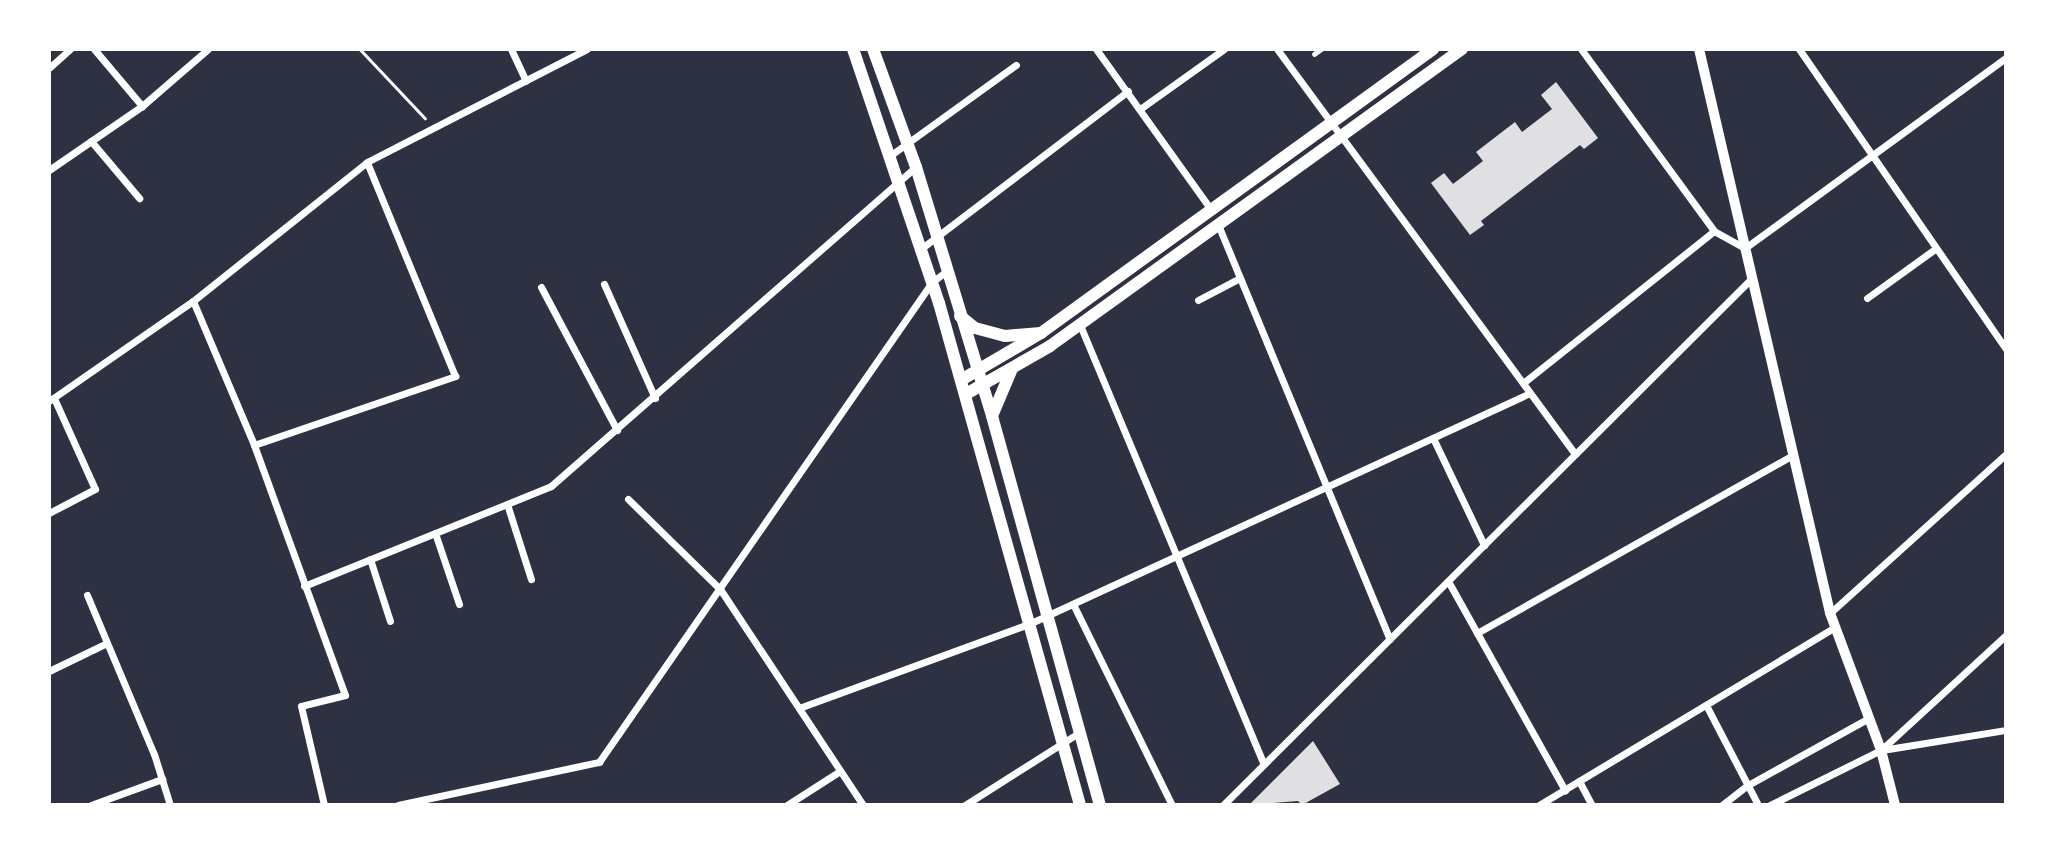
<!DOCTYPE html>
<style>
body{margin:0}
#map{position:relative;width:2055px;height:854px;overflow:hidden;background:#2d3142;font-family:"Fira Sans Condensed",sans-serif}
div>[style]{position:absolute}
.building>*{inset:0;background:#e0e0e3}
.path>*{height:2.5px;margin:-1.25px;padding:0 1.25px;transform-origin:1.25px;border-radius:1.25px;background:#fff}
.service>*{height:4.5px;margin:-2.25px;padding:0 2.25px;transform-origin:2.25px;border-radius:2.25px;background:#fff}
.minor>*{height:7px;margin:-3.5px;padding:0 3.5px;transform-origin:3.5px;border-radius:3.5px;background:#fff}
.tertiary>*{height:10px;margin:-5px;padding:0 5px;transform-origin:5px;border-radius:5px;background:#fff}
.secondary>*{height:12px;margin:-6px;padding:0 6px;transform-origin:6px;border-radius:6px;background:#fff}
span{translate:-50% -50%;white-space:nowrap;text-align:center;line-height:1.15;-webkit-text-stroke:5px #fff;paint-order:stroke}
.frame{position:absolute;inset:0;border:51px solid #fff;pointer-events:none}
</style>
<div id="map">
<div class="building">
<div style="clip-path:polygon(1556px 82px,1598px 138px,1584px 149px,1580px 145px,1481px 221px,1484px 225px,1470px 235px,1431px 183px,1444px 173px,1453px 184px,1483px 161px,1476px 152px,1515px 122px,1522px 132px,1552px 109px,1541px 95px)"></div>
<div style="clip-path:polygon(1313px 741px,1340px 784px,1302px 805px,1298px 801px,1249px 805px)"></div>
</div>
<div class="path">
<div style="left:360px;top:49px;width:95px;rotate:46.7deg"></div>
</div>
<div class="service">
<div style="left:1314px;top:54px;width:9px;rotate:-36deg"></div>
</div>
<div class="minor">
<div style="left:94px;top:49px;width:75px;rotate:49.9deg"></div>
<div style="left:511px;top:49px;width:35px;rotate:65deg"></div>
<div style="left:1096px;top:49px;width:199px;rotate:54.4deg"></div>
<div style="left:1277px;top:49px;width:503px;rotate:53.65deg"></div>
<div style="left:1581px;top:49px;width:225px;rotate:53.8deg"></div>
<div style="left:1714px;top:231px;width:35px;rotate:29deg"></div>
<div style="left:1745px;top:248px;width:323px;rotate:-36.1deg"></div>
<div style="left:1799px;top:49px;width:364px;rotate:55.4deg"></div>
<div style="left:49px;top:68px;width:28px;rotate:-42deg"></div>
<div style="left:1140px;top:109px;width:103px;rotate:-35.5deg"></div>
<div style="left:91px;top:141px;width:75px;rotate:49.9deg"></div>
<div style="left:891px;top:155px;width:154px;rotate:-35.8deg"></div>
<div style="left:49px;top:170px;width:113px;rotate:-34.5deg"></div>
<div style="left:142px;top:106px;width:87px;rotate:-40.8deg"></div>
<div style="left:1219px;top:227px;width:446px;rotate:67.5deg"></div>
<div style="left:922px;top:248px;width:259px;rotate:-37.3deg"></div>
<div style="left:604px;top:284px;width:125px;rotate:65.9deg"></div>
<div style="left:541px;top:287px;width:162px;rotate:62deg"></div>
<div style="left:1867px;top:298px;width:84px;rotate:-35.8deg"></div>
<div style="left:1198px;top:300px;width:47px;rotate:-27.6deg"></div>
<div style="left:193px;top:301px;width:156px;rotate:67deg"></div>
<div style="left:254px;top:445px;width:266px;rotate:70deg"></div>
<div style="left:345px;top:695px;width:45px;rotate:166deg"></div>
<div style="left:301px;top:706px;width:102px;rotate:76.9deg"></div>
<div style="left:1080px;top:325px;width:476px;rotate:67.3deg"></div>
<div style="left:1523px;top:383px;width:244px;rotate:-38.5deg"></div>
<div style="left:49px;top:401px;width:175px;rotate:-34.8deg"></div>
<div style="left:193px;top:301px;width:223px;rotate:-38.6deg"></div>
<div style="left:367px;top:162px;width:247px;rotate:-27.2deg"></div>
<div style="left:1433px;top:438px;width:119px;rotate:64.5deg"></div>
<div style="left:254px;top:445px;width:213px;rotate:-18.9deg"></div>
<div style="left:455px;top:376px;width:231px;rotate:-112.4deg"></div>
<div style="left:628px;top:499px;width:129px;rotate:44.4deg"></div>
<div style="left:720px;top:589px;width:259px;rotate:56.5deg"></div>
<div style="left:507px;top:504px;width:79px;rotate:72.3deg"></div>
<div style="left:49px;top:513px;width:52px;rotate:-27.6deg"></div>
<div style="left:95px;top:489px;width:100px;rotate:-114.3deg"></div>
<div style="left:435px;top:533px;width:75px;rotate:71.3deg"></div>
<div style="left:370px;top:559px;width:65px;rotate:72.1deg"></div>
<div style="left:1448px;top:581px;width:240px;rotate:60.8deg"></div>
<div style="left:304px;top:586px;width:266px;rotate:-22deg"></div>
<div style="left:551px;top:486px;width:485px;rotate:-41.2deg"></div>
<div style="left:87px;top:595px;width:173px;rotate:67.2deg"></div>
<div style="left:154px;top:754px;width:53px;rotate:72.6deg"></div>
<div style="left:1073px;top:604px;width:224px;rotate:63.8deg"></div>
<div style="left:1830px;top:613px;width:237px;rotate:-42.1deg"></div>
<div style="left:1477px;top:633px;width:363px;rotate:-29.4deg"></div>
<div style="left:49px;top:671px;width:64px;rotate:-25.8deg"></div>
<div style="left:1706px;top:705px;width:113px;rotate:62.5deg"></div>
<div style="left:799px;top:708px;width:247px;rotate:-20.1deg"></div>
<div style="left:1031px;top:623px;width:549px;rotate:-24.75deg"></div>
<div style="left:1882px;top:750px;width:126px;rotate:-9.2deg"></div>
<div style="left:1579px;top:781px;width:27px;rotate:62deg"></div>
<div style="left:91px;top:805px;width:76px;rotate:-20.1deg"></div>
<div style="left:398px;top:805px;width:206px;rotate:-12.1deg"></div>
<div style="left:599px;top:762px;width:584px;rotate:-55.25deg"></div>
<div style="left:932px;top:282px;width:20px;rotate:-37deg"></div>
<div style="left:787px;top:805px;width:63px;rotate:-32.7deg"></div>
<div style="left:965px;top:805px;width:136px;rotate:-32.4deg"></div>
<div style="left:1223px;top:805px;width:747px;rotate:-44.89deg"></div>
<div style="left:1539px;top:805px;width:345px;rotate:-31deg"></div>
<div style="left:1722px;top:805px;width:33px;rotate:-38deg"></div>
<div style="left:1748px;top:785px;width:138px;rotate:-29deg"></div>
<div style="left:1770px;top:805px;width:124px;rotate:-26.4deg"></div>
<div style="left:1881px;top:750px;width:170px;rotate:-42.6deg"></div>
</div>
<div class="tertiary">
<div style="left:1699px;top:49px;width:579px;rotate:76.92deg"></div>
<div style="left:1830px;top:613px;width:146px;rotate:69.6deg"></div>
<div style="left:1881px;top:750px;width:57px;rotate:75.7deg"></div>
</div>
<div class="secondary">
<div style="left:853px;top:49px;width:268px;rotate:71.3deg"></div>
<div style="left:939px;top:303px;width:521px;rotate:74.31deg"></div>
<div style="left:873px;top:49px;width:126px;rotate:70deg"></div>
<div style="left:916px;top:167px;width:260px;rotate:73deg"></div>
<div style="left:992px;top:416px;width:404px;rotate:74.5deg"></div>
<div style="left:960px;top:316px;width:19px;rotate:39deg"></div>
<div style="left:975px;top:328px;width:31px;rotate:15deg"></div>
<div style="left:1005px;top:336px;width:36px;rotate:-5deg"></div>
<div style="left:961px;top:380px;width:93px;rotate:-30.4deg"></div>
<div style="left:1041px;top:333px;width:484px;rotate:-35.9deg"></div>
<div style="left:966px;top:394px;width:97px;rotate:-29.7deg"></div>
<div style="left:1050px;top:346px;width:508px;rotate:-35.79deg"></div>
<div style="left:992px;top:416px;width:49px;rotate:-67.1deg"></div>
</div>
<div class="frame"></div>
</div>
